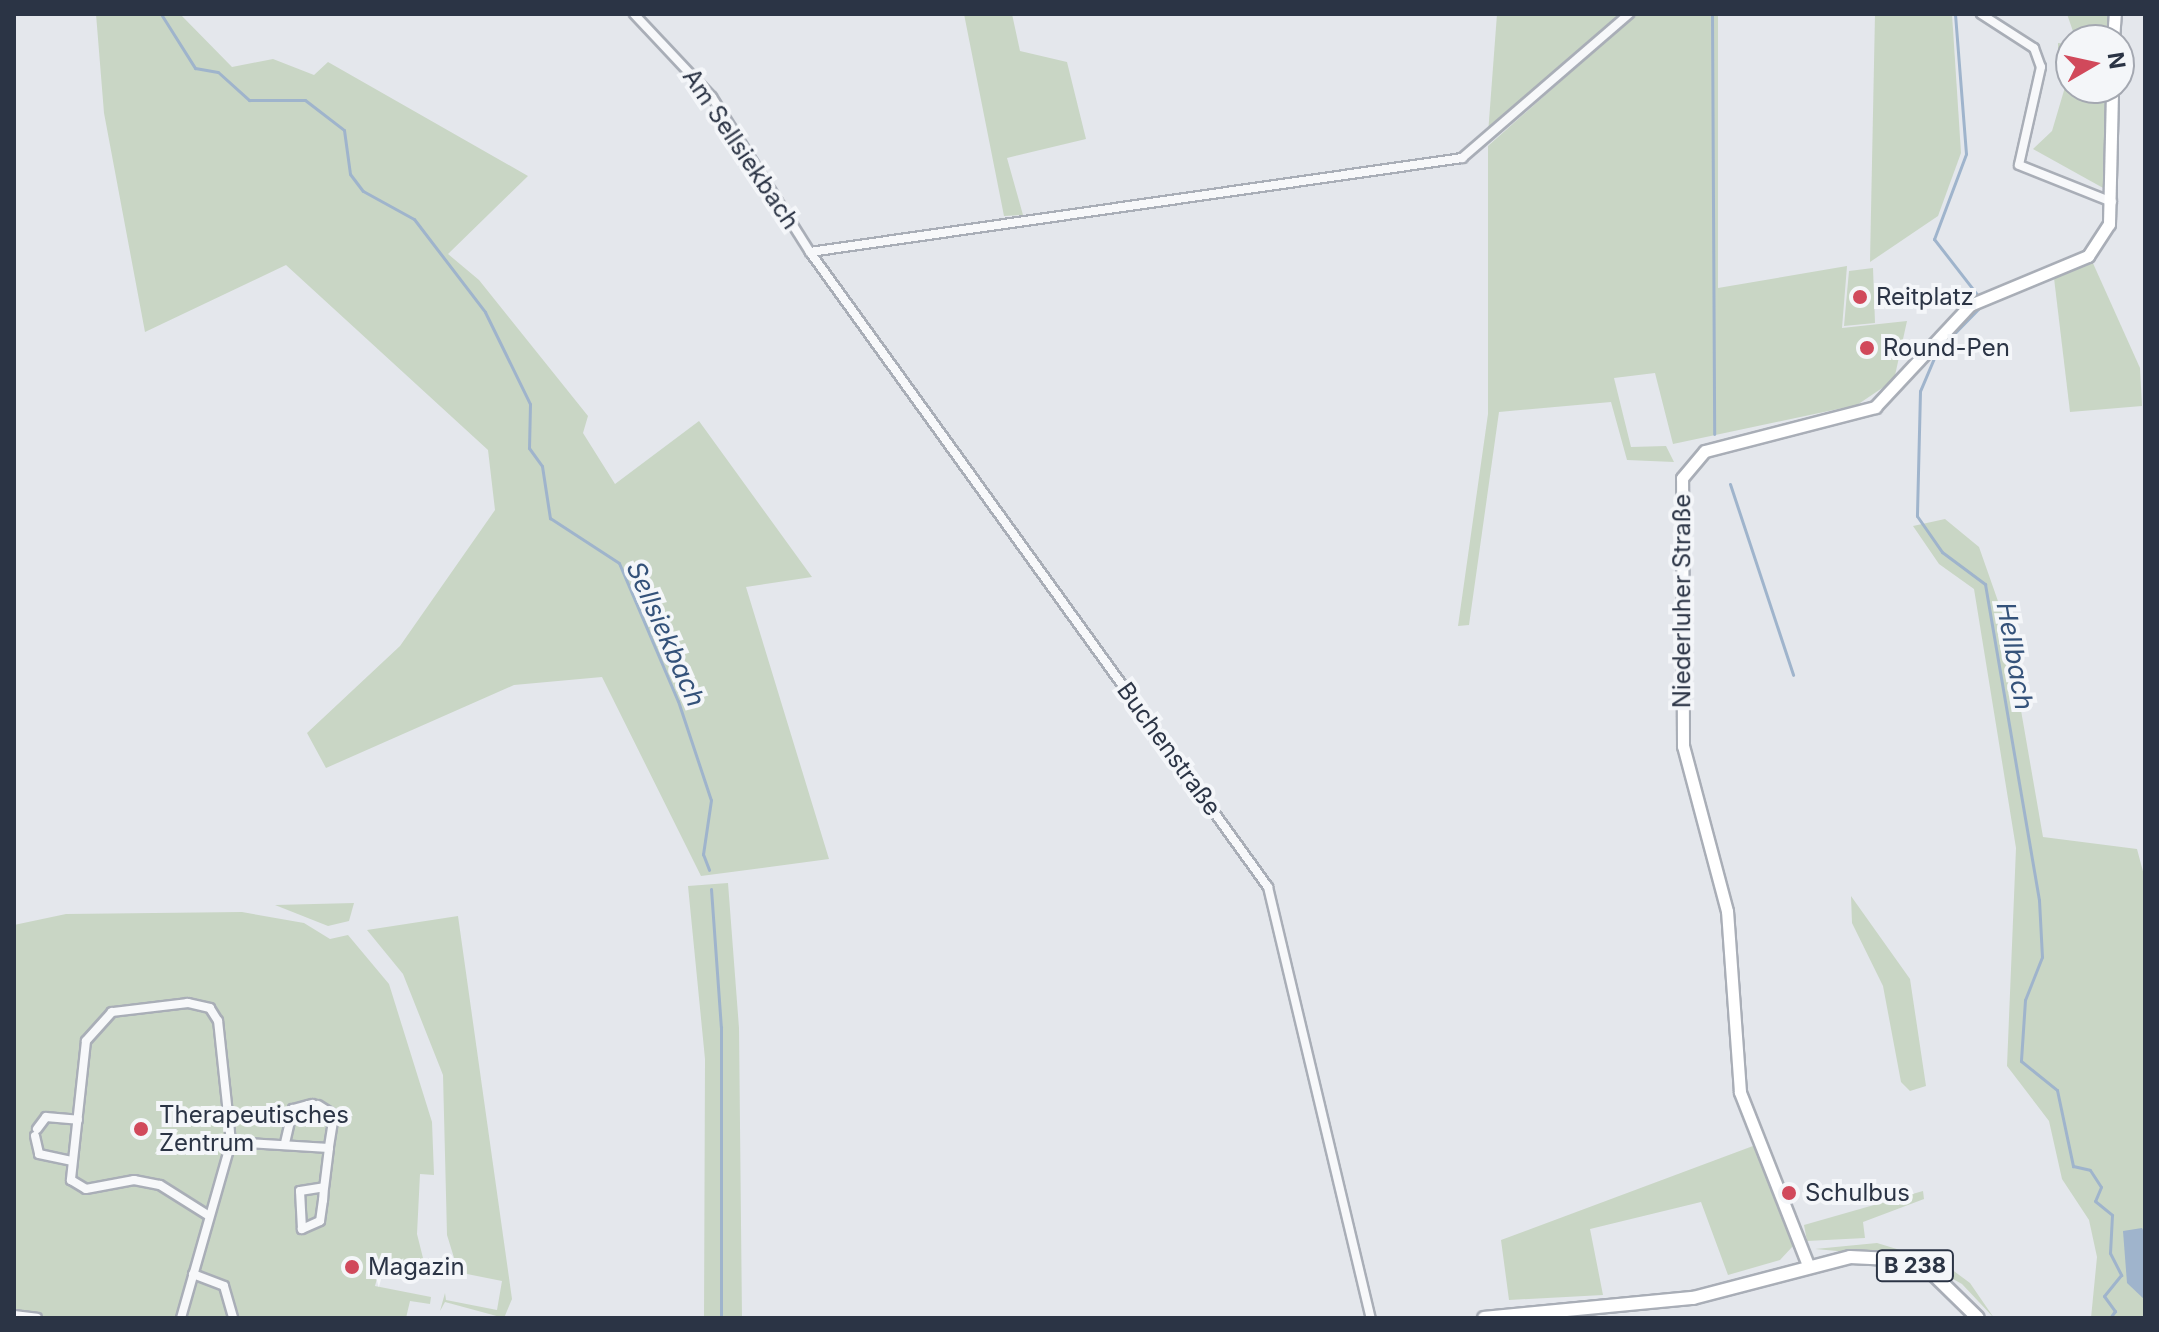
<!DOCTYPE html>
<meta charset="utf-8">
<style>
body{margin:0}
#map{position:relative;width:2159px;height:1332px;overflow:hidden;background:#e4e7ec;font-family:Inter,sans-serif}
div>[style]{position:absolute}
.green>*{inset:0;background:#c9d6c5}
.water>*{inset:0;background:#9fb4cc}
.stream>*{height:3px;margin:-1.5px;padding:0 1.5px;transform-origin:1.5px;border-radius:1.5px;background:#9fb4cc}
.roads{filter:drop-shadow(2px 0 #a9aeb7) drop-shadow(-2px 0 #a9aeb7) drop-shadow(0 2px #a9aeb7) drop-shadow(0 -2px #a9aeb7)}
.street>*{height:8px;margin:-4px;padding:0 4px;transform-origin:4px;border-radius:4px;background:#f7f8fa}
.secondary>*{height:11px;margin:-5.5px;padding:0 5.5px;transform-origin:5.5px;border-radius:5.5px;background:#fff}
.primary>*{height:12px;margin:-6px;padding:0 6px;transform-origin:6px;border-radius:6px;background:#fff}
.dots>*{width:22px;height:22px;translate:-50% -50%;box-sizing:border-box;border:4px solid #f4f6f9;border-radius:50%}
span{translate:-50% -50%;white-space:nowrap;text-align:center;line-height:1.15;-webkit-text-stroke:8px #f4f6f9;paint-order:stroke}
.shield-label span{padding:2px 6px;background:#f4f6f9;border:2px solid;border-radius:6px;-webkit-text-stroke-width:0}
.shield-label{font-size:22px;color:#2b3445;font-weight:700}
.street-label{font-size:24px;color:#2b3445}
.poi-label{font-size:24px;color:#2b3445}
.left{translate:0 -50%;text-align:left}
.water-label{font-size:26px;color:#34527a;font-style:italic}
.frame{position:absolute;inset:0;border:16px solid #2b3445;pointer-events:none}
.north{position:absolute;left:2055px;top:24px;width:80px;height:80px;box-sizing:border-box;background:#f4f6f9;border:2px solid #a4a8b1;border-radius:50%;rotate:81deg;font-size:22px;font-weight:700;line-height:32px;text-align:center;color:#2b3445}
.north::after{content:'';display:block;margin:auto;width:28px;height:36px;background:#d1495b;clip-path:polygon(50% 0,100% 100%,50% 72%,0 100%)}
</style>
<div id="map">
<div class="green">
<div style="clip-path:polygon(96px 14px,180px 14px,232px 67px,273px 59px,314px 75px,328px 62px,528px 176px,448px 254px,479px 280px,588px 416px,583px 433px,615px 484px,699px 421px,812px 577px,746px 587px,829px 859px,701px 876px,602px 677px,514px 685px,326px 768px,307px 733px,400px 646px,495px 510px,488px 450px,286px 265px,145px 332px,104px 113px)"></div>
<div style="clip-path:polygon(964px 14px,1012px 14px,1020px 51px,1067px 62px,1086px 139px,1007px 158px,1023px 215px,1004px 216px)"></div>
<div style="clip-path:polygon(1497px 14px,1622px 14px,1488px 134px)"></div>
<div style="clip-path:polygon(1636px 14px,1718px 14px,1718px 288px,1847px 266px,1842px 328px,1907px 321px,1894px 380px,1857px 405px,1673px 444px,1655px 373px,1614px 378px,1631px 447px,1666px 446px,1674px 462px,1627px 460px,1611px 402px,1499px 412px,1469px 625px,1458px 626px,1488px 414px,1488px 146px)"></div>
<div style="clip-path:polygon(1875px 14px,1952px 14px,1961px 153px,1938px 216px,1870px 262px)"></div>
<div style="clip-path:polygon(2067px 14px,2109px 14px,2107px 40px,2076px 40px)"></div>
<div style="clip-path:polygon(2058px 43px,2071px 44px,2071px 88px,2106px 88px,2105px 189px,2033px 149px,2052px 131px,2068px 77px,2058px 74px)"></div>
<div style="clip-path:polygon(2092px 261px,2140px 368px,2142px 406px,2070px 412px,2054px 278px)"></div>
<div style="clip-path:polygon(1873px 268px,1875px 323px,1844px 326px,1849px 271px)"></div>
<div style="clip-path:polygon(1945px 519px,1979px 547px,2006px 624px,2043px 837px,2137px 849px,2145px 879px,2145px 1318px,2091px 1318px,2097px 1257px,2089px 1220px,2062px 1179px,2049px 1121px,2007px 1066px,2016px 848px,1974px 589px,1939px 564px,1913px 526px)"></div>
<div style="clip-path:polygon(728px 883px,739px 1028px,742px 1318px,704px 1318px,705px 1059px,688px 886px)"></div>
<div style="clip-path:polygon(1851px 896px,1910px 979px,1926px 1086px,1910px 1091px,1901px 1082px,1883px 986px,1852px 923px)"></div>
<div style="clip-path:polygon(354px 903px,349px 921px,328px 926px,275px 905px)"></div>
<div style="clip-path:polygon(242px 912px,304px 923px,330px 939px,348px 935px,389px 984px,432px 1122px,434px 1175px,420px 1174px,417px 1234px,425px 1266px,437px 1272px,382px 1259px,375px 1286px,431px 1297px,430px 1304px,410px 1301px,406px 1318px,14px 1318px,14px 925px,66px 914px)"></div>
<div style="clip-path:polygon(458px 916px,512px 1299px,504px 1318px,445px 1302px,440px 1311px,445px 1293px,446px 1300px,497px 1310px,502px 1281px,452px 1271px,447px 1280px,446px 1263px,455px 1261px,447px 1235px,443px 1075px,403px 974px,367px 930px)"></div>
<div style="clip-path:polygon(1753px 1146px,1784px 1204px,1793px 1246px,1780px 1260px,1728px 1275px,1701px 1202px,1590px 1229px,1603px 1295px,1509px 1300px,1501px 1240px)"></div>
<div style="clip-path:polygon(1923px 1191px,1924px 1199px,1863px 1222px,1865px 1238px,1807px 1241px,1804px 1225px)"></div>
<div style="clip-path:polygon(1877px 1243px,1943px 1263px,1970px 1283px,1994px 1318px,1962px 1284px,1915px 1258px,1815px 1249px)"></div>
</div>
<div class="water">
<div style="clip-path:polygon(2142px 1228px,2145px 1234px,2145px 1300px,2127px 1283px,2123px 1231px)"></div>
</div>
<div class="stream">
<div style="left:161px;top:14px;width:64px;rotate:57.8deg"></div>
<div style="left:195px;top:68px;width:23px;rotate:10deg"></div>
<div style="left:218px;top:72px;width:42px;rotate:42.1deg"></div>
<div style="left:249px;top:100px;width:56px"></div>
<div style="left:305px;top:100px;width:49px;rotate:37.6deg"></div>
<div style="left:344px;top:130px;width:44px;rotate:82.2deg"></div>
<div style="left:350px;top:174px;width:21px;rotate:53deg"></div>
<div style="left:363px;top:191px;width:58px;rotate:28.8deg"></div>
<div style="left:414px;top:219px;width:117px;rotate:52.6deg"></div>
<div style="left:485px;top:312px;width:102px;rotate:63.9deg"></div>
<div style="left:530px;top:404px;width:44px;rotate:91.3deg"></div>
<div style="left:529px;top:448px;width:22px;rotate:54deg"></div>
<div style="left:542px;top:466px;width:53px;rotate:81.3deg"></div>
<div style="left:550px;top:518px;width:82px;rotate:33.1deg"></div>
<div style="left:619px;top:563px;width:150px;rotate:66.9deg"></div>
<div style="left:678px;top:701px;width:104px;rotate:71.6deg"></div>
<div style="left:711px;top:800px;width:55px;rotate:98.4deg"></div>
<div style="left:703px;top:854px;width:17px;rotate:69deg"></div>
<div style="left:1712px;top:14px;width:420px;rotate:89.7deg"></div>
<div style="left:1955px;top:14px;width:140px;rotate:85.5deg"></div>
<div style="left:1966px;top:154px;width:91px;rotate:110.6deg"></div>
<div style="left:1934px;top:239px;width:73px;rotate:52.2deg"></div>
<div style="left:1984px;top:303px;width:67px;rotate:134.4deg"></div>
<div style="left:1937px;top:351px;width:43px;rotate:113deg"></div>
<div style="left:1920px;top:391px;width:125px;rotate:91.4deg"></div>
<div style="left:1917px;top:516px;width:44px;rotate:55.2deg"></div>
<div style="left:1942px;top:552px;width:54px;rotate:36.7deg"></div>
<div style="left:1985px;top:584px;width:321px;rotate:80.3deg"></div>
<div style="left:2039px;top:900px;width:57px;rotate:87deg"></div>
<div style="left:2042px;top:957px;width:46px;rotate:111.6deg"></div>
<div style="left:2025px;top:1000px;width:61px;rotate:93.8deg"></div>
<div style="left:2021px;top:1061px;width:46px;rotate:38.9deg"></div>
<div style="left:2057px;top:1090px;width:78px;rotate:78.1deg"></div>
<div style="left:2073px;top:1166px;width:17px;rotate:13deg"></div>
<div style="left:2090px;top:1170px;width:20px;rotate:57deg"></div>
<div style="left:2101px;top:1187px;width:15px;rotate:113deg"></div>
<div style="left:2095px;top:1201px;width:22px;rotate:39deg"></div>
<div style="left:2112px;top:1215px;width:38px;rotate:93deg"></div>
<div style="left:2110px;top:1253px;width:25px;rotate:63deg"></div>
<div style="left:2121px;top:1275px;width:27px;rotate:129deg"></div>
<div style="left:2104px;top:1296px;width:19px;rotate:54deg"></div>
<div style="left:2115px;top:1311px;width:9px;rotate:126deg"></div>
<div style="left:1730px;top:484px;width:201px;rotate:71.7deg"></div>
<div style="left:711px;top:889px;width:138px;rotate:85.9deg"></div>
<div style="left:721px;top:1027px;width:291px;rotate:90deg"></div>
</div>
<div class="roads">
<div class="street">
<div style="left:634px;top:14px;width:114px;rotate:46.8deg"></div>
<div style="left:712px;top:97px;width:183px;rotate:57.7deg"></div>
<div style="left:810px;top:252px;width:783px;rotate:54.2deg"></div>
<div style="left:1268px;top:887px;width:443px;rotate:76.6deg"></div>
<div style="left:1981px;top:14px;width:63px;rotate:32.7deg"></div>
<div style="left:2034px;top:48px;width:20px;rotate:70deg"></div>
<div style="left:2041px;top:67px;width:100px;rotate:102.7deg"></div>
<div style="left:2019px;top:165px;width:100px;rotate:21.7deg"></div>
<div style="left:810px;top:252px;width:659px;rotate:-8.2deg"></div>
<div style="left:1462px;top:158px;width:221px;rotate:-40.8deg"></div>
<div style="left:318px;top:1105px;width:19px;rotate:32deg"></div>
<div style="left:334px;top:1115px;width:33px;rotate:99deg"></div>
<div style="left:37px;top:1129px;width:15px;rotate:-53deg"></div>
<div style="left:46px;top:1117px;width:32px;rotate:5deg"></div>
<div style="left:35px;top:1136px;width:18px;rotate:77deg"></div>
<div style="left:39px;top:1154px;width:33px;rotate:12deg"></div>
<div style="left:231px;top:1142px;width:98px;rotate:3.5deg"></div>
<div style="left:329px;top:1148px;width:39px;rotate:97deg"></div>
<div style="left:324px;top:1187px;width:13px;rotate:94deg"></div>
<div style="left:323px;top:1200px;width:21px;rotate:98deg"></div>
<div style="left:320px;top:1221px;width:20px;rotate:156deg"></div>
<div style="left:302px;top:1229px;width:38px;rotate:-93deg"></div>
<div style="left:300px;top:1191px;width:24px;rotate:-9deg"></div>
<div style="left:285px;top:1143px;width:35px;rotate:-77deg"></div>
<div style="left:293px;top:1109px;width:20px;rotate:-15deg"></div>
<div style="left:193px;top:1274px;width:33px;rotate:21deg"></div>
<div style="left:224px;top:1286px;width:33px;rotate:74deg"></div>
<div style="left:14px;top:1315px;width:23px;rotate:7deg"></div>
<div style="left:181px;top:1318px;width:183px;rotate:-74.1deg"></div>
<div style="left:231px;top:1142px;width:122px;rotate:-96.1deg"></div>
<div style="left:218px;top:1021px;width:15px;rotate:-122deg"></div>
<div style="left:210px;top:1008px;width:23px;rotate:-167deg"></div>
<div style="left:188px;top:1003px;width:77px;rotate:173.2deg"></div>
<div style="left:112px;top:1012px;width:39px;rotate:132deg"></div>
<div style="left:86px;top:1041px;width:140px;rotate:96.2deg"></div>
<div style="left:71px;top:1180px;width:17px;rotate:31deg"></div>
<div style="left:86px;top:1189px;width:49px;rotate:-10.6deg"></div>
<div style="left:134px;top:1180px;width:26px;rotate:11deg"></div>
<div style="left:160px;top:1185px;width:58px;rotate:32.3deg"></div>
</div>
<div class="secondary">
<div style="left:2113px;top:40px;width:26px;rotate:-86deg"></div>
<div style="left:1808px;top:1265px;width:186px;rotate:-111.5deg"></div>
<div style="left:1740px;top:1092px;width:181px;rotate:-94.1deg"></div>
<div style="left:1727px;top:911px;width:171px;rotate:-104.9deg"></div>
<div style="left:1683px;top:746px;width:268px;rotate:-90.2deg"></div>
<div style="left:1682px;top:478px;width:35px;rotate:-50deg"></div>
<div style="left:1705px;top:451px;width:176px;rotate:-14.5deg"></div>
<div style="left:1875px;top:407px;width:139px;rotate:-47deg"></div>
<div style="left:1970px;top:305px;width:128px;rotate:-22.6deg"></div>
<div style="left:2088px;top:256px;width:38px;rotate:-57deg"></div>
<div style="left:2109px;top:224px;width:136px;rotate:-88.7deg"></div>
</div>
<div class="primary">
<div style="left:1484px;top:1318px;width:210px;rotate:-5.5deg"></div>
<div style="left:1693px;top:1298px;width:162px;rotate:-14.6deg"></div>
<div style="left:1850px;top:1257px;width:41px;rotate:2.8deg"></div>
<div style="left:1891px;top:1259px;width:43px;rotate:18.9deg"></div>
<div style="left:1932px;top:1273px;width:64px;rotate:44.4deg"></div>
</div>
</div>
<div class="dots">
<div style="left:1860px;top:297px;background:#d1495b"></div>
<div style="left:1867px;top:348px;background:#d1495b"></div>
<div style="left:141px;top:1129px;background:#d1495b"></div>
<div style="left:1789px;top:1193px;background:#d1495b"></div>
<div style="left:352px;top:1267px;background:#d1495b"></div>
</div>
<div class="shield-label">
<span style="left:1915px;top:1266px">B 238</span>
</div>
<div class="street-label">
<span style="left:741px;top:149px;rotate:56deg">Am Sellsiekbach</span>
<span style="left:1682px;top:601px;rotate:-90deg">Niederluher Straße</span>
<span style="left:1169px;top:749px;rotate:54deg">Buchenstraße</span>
</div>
<div class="poi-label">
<span class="left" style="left:1876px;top:297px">Reitplatz</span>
<span class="left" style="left:1883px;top:348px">Round-Pen</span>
<span class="left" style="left:159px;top:1129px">Therapeutisches<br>Zentrum</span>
<span class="left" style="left:1805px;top:1193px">Schulbus</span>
<span class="left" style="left:368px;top:1267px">Magazin</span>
</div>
<div class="water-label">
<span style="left:666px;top:634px;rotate:66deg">Sellsiekbach</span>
<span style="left:2015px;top:656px;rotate:80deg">Hellbach</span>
</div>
<div class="frame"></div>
<div class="north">N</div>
</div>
